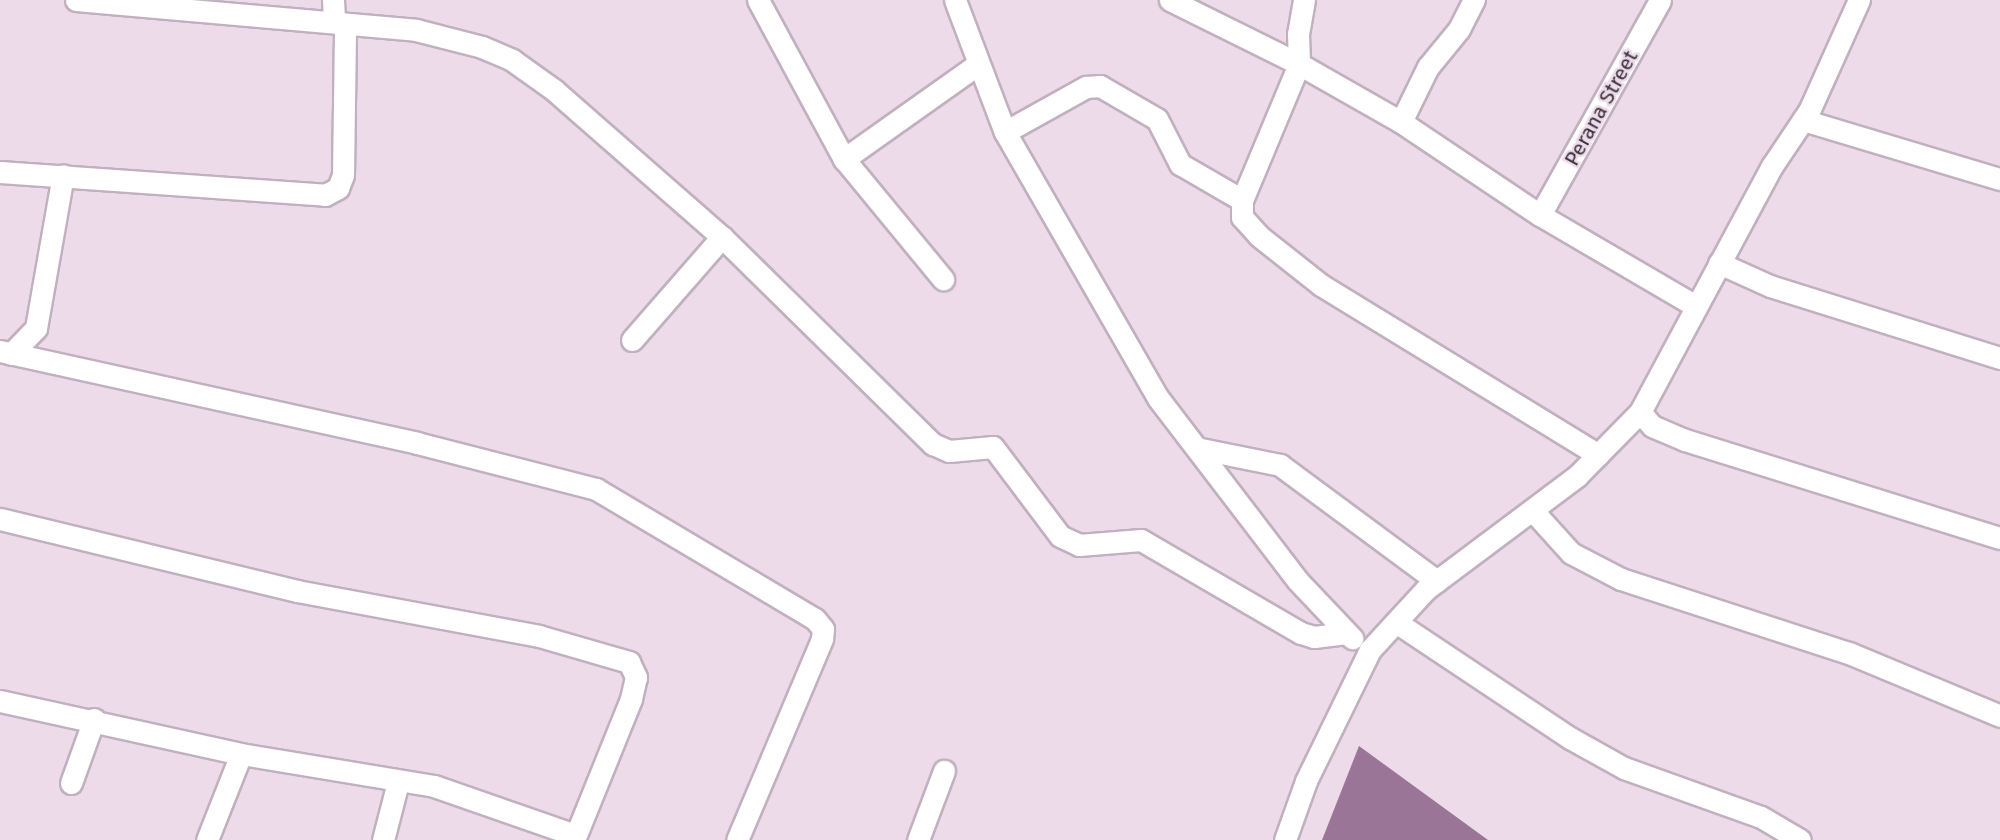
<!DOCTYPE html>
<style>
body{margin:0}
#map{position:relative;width:2000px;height:840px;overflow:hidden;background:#eddbea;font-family:"Fira Sans",sans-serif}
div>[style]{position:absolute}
.water>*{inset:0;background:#9a7597}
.roads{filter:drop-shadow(2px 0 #c1b0bf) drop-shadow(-2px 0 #c1b0bf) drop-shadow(0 2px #c1b0bf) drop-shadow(0 -2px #c1b0bf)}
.minor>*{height:21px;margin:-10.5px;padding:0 10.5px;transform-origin:10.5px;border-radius:10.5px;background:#fff}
span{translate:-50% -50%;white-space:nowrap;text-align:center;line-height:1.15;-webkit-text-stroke:5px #eddbea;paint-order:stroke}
.street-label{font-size:21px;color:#383137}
</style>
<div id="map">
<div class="water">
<div style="clip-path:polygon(1359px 746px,1488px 840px,1322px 840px)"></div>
</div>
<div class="roads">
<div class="minor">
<div style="left:76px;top:0;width:341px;rotate:5deg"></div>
<div style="left:416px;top:30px;width:68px;rotate:14.4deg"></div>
<div style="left:482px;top:47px;width:33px;rotate:23deg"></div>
<div style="left:512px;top:60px;width:52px;rotate:35.5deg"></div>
<div style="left:554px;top:90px;width:223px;rotate:41.2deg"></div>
<div style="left:722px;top:237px;width:296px;rotate:44.5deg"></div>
<div style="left:933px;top:444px;width:17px;rotate:24deg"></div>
<div style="left:949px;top:451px;width:44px;rotate:-5.2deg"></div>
<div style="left:993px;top:447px;width:111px;rotate:53deg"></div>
<div style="left:1060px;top:536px;width:21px;rotate:25deg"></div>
<div style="left:1079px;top:545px;width:62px;rotate:-4.6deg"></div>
<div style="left:1141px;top:540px;width:185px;rotate:30.2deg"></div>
<div style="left:1301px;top:633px;width:14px;rotate:17deg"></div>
<div style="left:1314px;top:637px;width:31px;rotate:-7deg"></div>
<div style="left:333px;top:0;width:22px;rotate:87deg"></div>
<div style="left:758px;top:0;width:181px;rotate:61.6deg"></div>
<div style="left:844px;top:159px;width:156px;rotate:50.5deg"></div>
<div style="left:955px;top:0;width:141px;rotate:69.3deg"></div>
<div style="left:1005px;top:132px;width:307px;rotate:60.1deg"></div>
<div style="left:1158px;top:398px;width:230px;rotate:52.6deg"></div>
<div style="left:1298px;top:581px;width:79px;rotate:46.5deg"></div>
<div style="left:1170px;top:0;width:144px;rotate:26.4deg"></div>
<div style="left:1299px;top:64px;width:117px;rotate:29.6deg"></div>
<div style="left:1401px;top:122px;width:167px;rotate:33.8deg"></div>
<div style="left:1540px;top:215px;width:181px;rotate:30.3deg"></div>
<div style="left:1304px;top:0;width:35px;rotate:100deg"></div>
<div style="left:1298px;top:34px;width:30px;rotate:88deg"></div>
<div style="left:1299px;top:64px;width:147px;rotate:112.7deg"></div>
<div style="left:1242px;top:200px;width:17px;rotate:90deg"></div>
<div style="left:1242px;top:217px;width:25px;rotate:48deg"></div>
<div style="left:1259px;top:236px;width:79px;rotate:38.3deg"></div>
<div style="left:1321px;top:285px;width:325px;rotate:31.5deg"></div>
<div style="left:1803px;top:120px;width:206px;rotate:16.7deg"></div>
<div style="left:1401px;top:122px;width:61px;rotate:-63.9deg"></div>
<div style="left:1428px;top:67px;width:49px;rotate:-50.8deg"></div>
<div style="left:1459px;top:29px;width:33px;rotate:-63deg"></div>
<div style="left:1005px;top:132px;width:93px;rotate:-29.1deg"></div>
<div style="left:1086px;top:87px;width:14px;rotate:-4deg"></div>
<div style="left:1100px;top:86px;width:66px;rotate:30.1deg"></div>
<div style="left:1157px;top:119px;width:51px;rotate:62.9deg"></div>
<div style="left:1180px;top:164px;width:72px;rotate:30.1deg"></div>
<div style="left:844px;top:159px;width:164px;rotate:-35.3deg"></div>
<div style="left:0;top:172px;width:326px;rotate:4deg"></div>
<div style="left:325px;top:195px;width:15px;rotate:-28deg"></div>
<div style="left:338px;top:188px;width:14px;rotate:-69deg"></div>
<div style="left:343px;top:175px;width:151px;rotate:-89.2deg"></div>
<div style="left:1540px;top:215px;width:246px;rotate:-60.8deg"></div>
<div style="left:1719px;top:263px;width:56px;rotate:24.3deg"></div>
<div style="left:1770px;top:286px;width:241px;rotate:17.4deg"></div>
<div style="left:632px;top:340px;width:137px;rotate:-48.9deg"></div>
<div style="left:0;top:351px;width:427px;rotate:12.4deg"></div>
<div style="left:417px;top:443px;width:185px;rotate:14.4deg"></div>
<div style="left:596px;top:489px;width:255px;rotate:30.7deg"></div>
<div style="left:815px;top:619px;width:13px;rotate:51deg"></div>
<div style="left:823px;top:629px;width:10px;rotate:96deg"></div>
<div style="left:822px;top:639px;width:218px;rotate:112.9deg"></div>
<div style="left:11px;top:354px;width:36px;rotate:-46deg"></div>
<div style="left:36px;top:328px;width:155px;rotate:-80deg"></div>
<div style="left:1640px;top:412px;width:18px;rotate:49deg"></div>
<div style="left:1652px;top:426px;width:36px;rotate:23deg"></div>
<div style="left:1685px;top:440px;width:330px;rotate:17.3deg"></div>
<div style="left:1201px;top:449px;width:81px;rotate:11.4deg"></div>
<div style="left:1280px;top:465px;width:195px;rotate:36.5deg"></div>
<div style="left:1533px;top:511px;width:57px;rotate:47.9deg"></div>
<div style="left:1571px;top:553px;width:56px;rotate:27.5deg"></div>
<div style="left:1621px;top:579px;width:240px;rotate:18deg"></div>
<div style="left:1849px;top:653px;width:164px;rotate:22.6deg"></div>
<div style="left:0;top:519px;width:306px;rotate:13.6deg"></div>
<div style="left:297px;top:591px;width:246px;rotate:10.5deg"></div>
<div style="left:539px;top:636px;width:94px;rotate:16.1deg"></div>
<div style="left:629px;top:662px;width:17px;rotate:65deg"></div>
<div style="left:636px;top:677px;width:23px;rotate:103deg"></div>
<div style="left:631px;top:699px;width:152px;rotate:112deg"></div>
<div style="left:1396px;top:622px;width:209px;rotate:33.7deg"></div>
<div style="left:1570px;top:738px;width:62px;rotate:29.1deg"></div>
<div style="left:1624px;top:768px;width:145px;rotate:19.7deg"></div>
<div style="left:1761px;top:817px;width:45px;rotate:30.5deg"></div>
<div style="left:0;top:701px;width:247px;rotate:12.4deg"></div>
<div style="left:241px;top:754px;width:196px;rotate:9.4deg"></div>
<div style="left:434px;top:786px;width:149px;rotate:19.2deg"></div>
<div style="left:71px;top:783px;width:68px;rotate:-70.2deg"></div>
<div style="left:207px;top:840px;width:92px;rotate:-68.4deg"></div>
<div style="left:383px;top:840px;width:60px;rotate:-75.5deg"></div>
<div style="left:918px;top:840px;width:74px;rotate:-69.4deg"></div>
<div style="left:1285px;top:840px;width:63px;rotate:-70.4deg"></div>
<div style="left:1306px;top:781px;width:146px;rotate:-64deg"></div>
<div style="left:1370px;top:650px;width:83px;rotate:-47.4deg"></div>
<div style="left:1426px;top:589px;width:189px;rotate:-36.8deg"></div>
<div style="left:1577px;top:476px;width:90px;rotate:-45.5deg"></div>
<div style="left:1640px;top:412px;width:279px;rotate:-61.8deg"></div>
<div style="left:1772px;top:166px;width:66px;rotate:-56.1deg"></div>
<div style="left:1809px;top:111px;width:122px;rotate:-65.8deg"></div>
</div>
</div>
<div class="street-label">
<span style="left:1601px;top:108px;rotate:-61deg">Perana Street</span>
</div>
</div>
